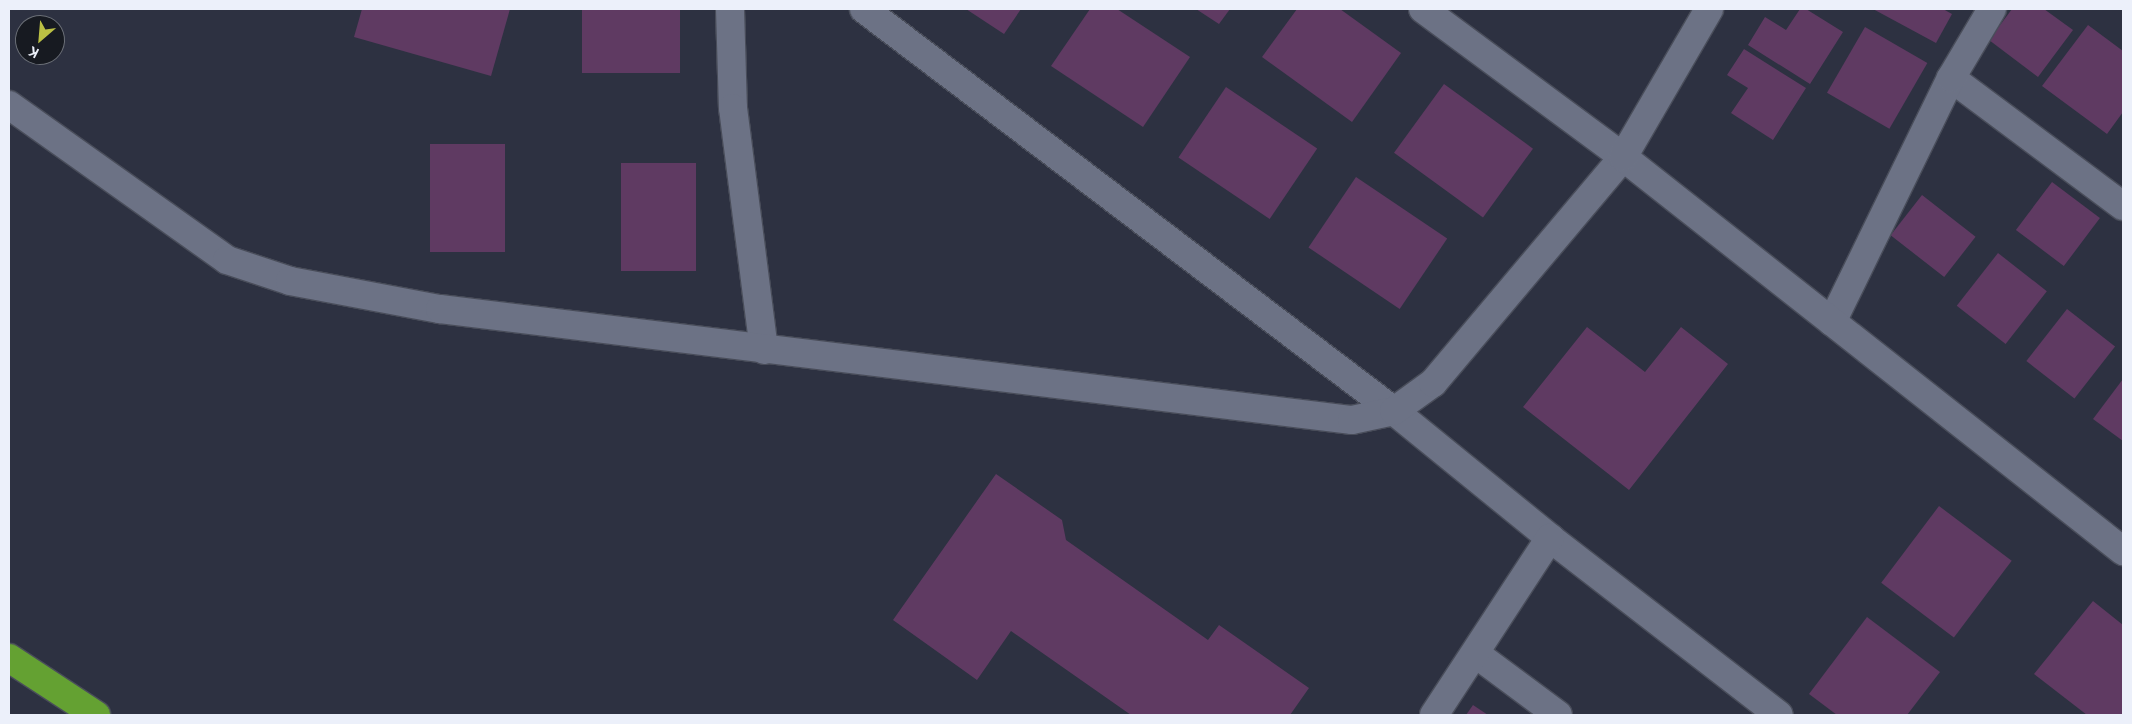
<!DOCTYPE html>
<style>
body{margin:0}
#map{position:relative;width:2132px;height:724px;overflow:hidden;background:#2d3141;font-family:"DM Sans",sans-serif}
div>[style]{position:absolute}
.building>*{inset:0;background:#5f3a62;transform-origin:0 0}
.roads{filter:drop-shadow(1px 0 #494d5a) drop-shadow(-1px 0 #494d5a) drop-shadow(0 1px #494d5a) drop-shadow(0 -1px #494d5a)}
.minor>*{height:28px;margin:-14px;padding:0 14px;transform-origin:14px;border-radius:14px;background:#6c7285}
.tertiary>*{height:28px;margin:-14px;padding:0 14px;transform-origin:14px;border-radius:14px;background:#6c7285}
.motorway>*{height:28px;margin:-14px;padding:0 14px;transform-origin:14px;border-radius:14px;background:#64a132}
span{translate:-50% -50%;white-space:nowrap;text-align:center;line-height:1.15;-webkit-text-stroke:4.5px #171a21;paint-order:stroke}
.frame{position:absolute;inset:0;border:10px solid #ecf0fa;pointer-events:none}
.north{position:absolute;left:15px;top:15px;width:50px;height:50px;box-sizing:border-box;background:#171a21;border:1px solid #6c7078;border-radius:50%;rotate:207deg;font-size:14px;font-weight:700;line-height:20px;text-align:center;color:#ecf0fa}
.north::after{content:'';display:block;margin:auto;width:18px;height:22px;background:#bbc044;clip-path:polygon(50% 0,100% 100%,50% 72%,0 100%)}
</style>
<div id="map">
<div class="building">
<div style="clip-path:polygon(362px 9px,510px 9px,491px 76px,354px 37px)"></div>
<div style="left:582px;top:9px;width:98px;height:64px"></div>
<div style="clip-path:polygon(966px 9px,1021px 9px,1004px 34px)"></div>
<div style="clip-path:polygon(1090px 9px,1117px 9px,1190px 57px,1143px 127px,1051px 66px)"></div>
<div style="clip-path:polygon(1196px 9px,1230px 9px,1219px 24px)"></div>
<div style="clip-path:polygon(1297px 9px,1340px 9px,1401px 53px,1352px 122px,1262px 57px)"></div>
<div style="clip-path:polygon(1800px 9px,1806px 9px,1843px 32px,1810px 84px,1748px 45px,1765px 17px,1786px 30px)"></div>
<div style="clip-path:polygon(1873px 9px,1943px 9px,1952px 14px,1936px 43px)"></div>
<div style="clip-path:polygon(2012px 9px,2044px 9px,2073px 30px,2038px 77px,1989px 40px)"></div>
<div style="clip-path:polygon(37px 19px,46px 25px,33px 25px)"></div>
<div style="clip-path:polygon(2088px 25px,2123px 51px,2123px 112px,2107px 134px,2042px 86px)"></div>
<div style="left:1865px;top:27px;width:72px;height:76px;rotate:30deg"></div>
<div style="clip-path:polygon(1744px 49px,1806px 88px,1773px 140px,1731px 113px,1748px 88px,1727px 75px)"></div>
<div style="left:1444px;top:84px;width:110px;height:85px;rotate:36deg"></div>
<div style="left:1226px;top:87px;width:110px;height:85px;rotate:34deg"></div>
<div style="left:430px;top:144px;width:75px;height:108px"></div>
<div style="left:621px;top:163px;width:75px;height:108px"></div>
<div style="left:1356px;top:177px;width:110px;height:85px;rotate:34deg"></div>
<div style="left:2052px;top:182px;width:60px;height:60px;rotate:37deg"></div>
<div style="left:1922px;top:195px;width:68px;height:51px;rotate:38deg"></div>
<div style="left:1998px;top:253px;width:62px;height:67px;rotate:38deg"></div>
<div style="left:2067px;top:309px;width:61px;height:66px;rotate:38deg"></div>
<div style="clip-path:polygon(1587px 327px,1645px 372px,1681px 327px,1728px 364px,1629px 490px,1523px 407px)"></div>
<div style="clip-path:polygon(2123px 379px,2123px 441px,2093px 419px)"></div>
<div style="clip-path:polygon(996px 474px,1062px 520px,1066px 540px,1208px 640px,1219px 625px,1309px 688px,1290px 715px,1131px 715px,1011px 631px,977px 680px,893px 620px)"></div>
<div style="left:1939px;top:506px;width:91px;height:96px;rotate:37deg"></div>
<div style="clip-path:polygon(2093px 601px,2123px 625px,2123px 715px,2087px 715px,2034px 674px)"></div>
<div style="clip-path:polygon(1867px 617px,1940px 672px,1907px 715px,1837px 715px,1809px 694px)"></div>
<div style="clip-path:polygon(1473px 705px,1488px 715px,1466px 715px)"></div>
</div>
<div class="roads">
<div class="minor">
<div style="left:730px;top:9px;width:99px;rotate:88.3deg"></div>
<div style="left:733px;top:108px;width:244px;rotate:82.7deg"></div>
<div style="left:864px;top:9px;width:665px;rotate:37.18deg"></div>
<div style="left:1394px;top:411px;width:201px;rotate:39.1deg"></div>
<div style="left:1550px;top:538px;width:289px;rotate:37.7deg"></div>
<div style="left:1951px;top:78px;width:214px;rotate:36.7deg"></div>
<div style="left:9px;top:105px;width:267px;rotate:35.4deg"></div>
<div style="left:227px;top:260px;width:66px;rotate:18.4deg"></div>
<div style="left:290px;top:281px;width:153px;rotate:10.6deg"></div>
<div style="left:440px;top:309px;width:919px;rotate:6.94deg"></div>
<div style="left:1352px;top:420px;width:43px;rotate:-12.1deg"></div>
<div style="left:1394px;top:411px;width:48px;rotate:-35.7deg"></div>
<div style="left:1433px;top:383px;width:295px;rotate:-49.9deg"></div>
<div style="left:1832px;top:322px;width:271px;rotate:-64deg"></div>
<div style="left:1951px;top:78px;width:80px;rotate:-59.3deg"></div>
<div style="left:1476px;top:654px;width:102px;rotate:36.6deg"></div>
<div style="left:1434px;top:715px;width:212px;rotate:-56.8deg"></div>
</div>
<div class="tertiary">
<div style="left:1423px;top:9px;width:249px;rotate:36.5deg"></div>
<div style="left:1623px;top:157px;width:637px;rotate:38.24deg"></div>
<div style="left:1623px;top:157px;width:171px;rotate:-59.8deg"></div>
</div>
<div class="motorway">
<div style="left:9px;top:658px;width:104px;rotate:33.2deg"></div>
</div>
</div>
<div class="frame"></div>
<div class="north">K</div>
</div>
